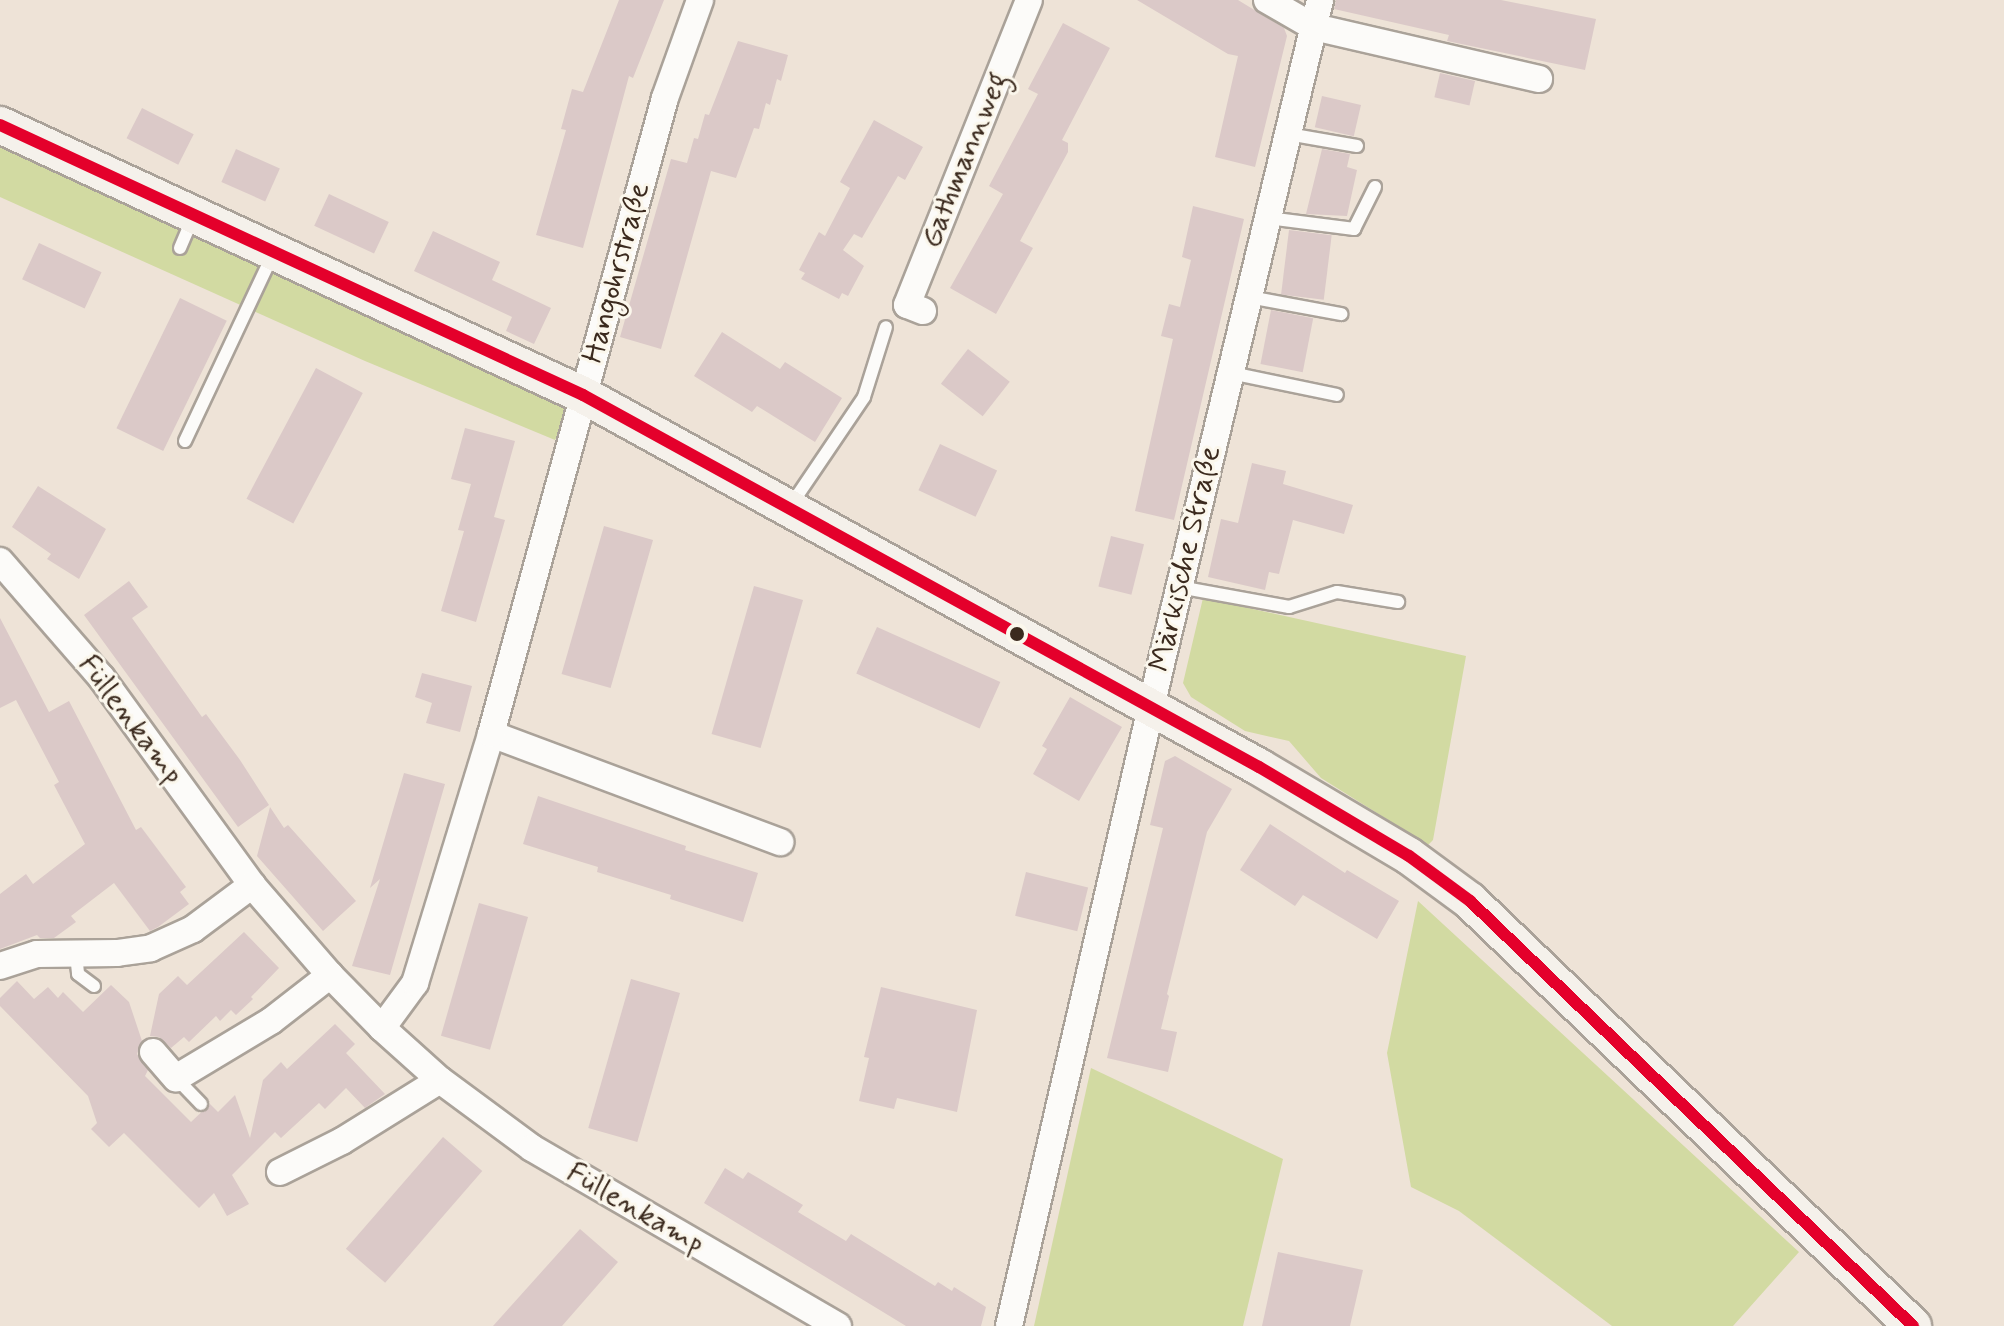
<!DOCTYPE html>
<meta charset="utf-8">
<style>
body{margin:0}
#map{position:relative;width:2004px;height:1326px;overflow:hidden;background:#eee3d7;font-family:Mynerve,sans-serif}
div>[style]{position:absolute}
.green>*{inset:0;background:#d2daa2}
.building>*{inset:0;background:#dbc9c8;transform-origin:0 0}
.roads{filter:drop-shadow(2px 0 #aaa299) drop-shadow(-2px 0 #aaa299) drop-shadow(0 2px #aaa299) drop-shadow(0 -2px #aaa299)}
.service>*{height:12px;margin:-6px;padding:0 6px;transform-origin:6px;border-radius:6px;background:#fcfbf9}
.minor>*{height:26px;margin:-13px;padding:0 13px;transform-origin:13px;border-radius:13px;background:#fcfbf9}
.secondary>*{height:36px;margin:-18px;padding:0 18px;transform-origin:18px;border-radius:18px;background:#f5f1eb}
.bus-1>*{height:12px;margin:-6px;padding:0 6px;transform-origin:6px;border-radius:6px;background:#e4002b}
.dots>*{width:22px;height:22px;translate:-50% -50%;box-sizing:border-box;border:4px solid #fbf7ec;border-radius:50%}
span{translate:-50% -50%;white-space:nowrap;text-align:center;line-height:1.15;-webkit-text-stroke:6px #fbf7ec;paint-order:stroke}
.street-label{font-size:30px;color:#3b2a1e}
</style>
<div id="map">
<div class="green">
<div style="clip-path:polygon(0 131px,579px 396px,555px 440px,365px 361px,0 197px)"></div>
<div style="clip-path:polygon(1203px 598px,1466px 656px,1433px 840px,1428px 845px,1321px 778px,1289px 741px,1245px 731px,1191px 697px,1183px 683px)"></div>
<div style="clip-path:polygon(1418px 901px,1799px 1252px,1733px 1326px,1612px 1326px,1459px 1211px,1411px 1187px,1387px 1053px)"></div>
<div style="clip-path:polygon(1091px 1068px,1283px 1159px,1243px 1326px,1034px 1326px)"></div>
</div>
<div class="building">
<div style="clip-path:polygon(619px 0,664px 0,633px 78px,629px 76px,583px 248px,536px 235px,566px 130px,561px 129px,572px 89px,583px 92px)"></div>
<div style="clip-path:polygon(1137px 0,1238px 0,1284px 28px,1287px 36px,1255px 167px,1215px 157px,1238px 56px,1228px 54px)"></div>
<div style="clip-path:polygon(1336px 0,1501px 0,1596px 19px,1585px 70px,1447px 41px,1449px 35px,1334px 9px)"></div>
<div style="clip-path:polygon(1063px 23px,1110px 48px,1062px 140px,1068px 143px,1068px 152px,1020px 241px,1033px 248px,996px 314px,950px 288px,1003px 194px,989px 186px,1038px 94px,1028px 89px)"></div>
<div style="clip-path:polygon(738px 41px,788px 55px,781px 81px,777px 79px,770px 105px,766px 103px,759px 129px,754px 128px,736px 178px,711px 171px,661px 349px,620px 337px,671px 159px,687px 163px,694px 138px,698px 139px,705px 114px,709px 115px)"></div>
<div style="left:1440px;top:73px;width:36px;height:25px;rotate:13deg"></div>
<div style="left:1322px;top:96px;width:40px;height:32px;rotate:13deg"></div>
<div style="left:142px;top:108px;width:58px;height:34px;rotate:27deg"></div>
<div style="clip-path:polygon(874px 120px,923px 147px,905px 180px,898px 176px,862px 238px,854px 234px,843px 250px,864px 266px,848px 296px,842px 293px,839px 299px,801px 279px,805px 273px,799px 270px,819px 232px,825px 236px,850px 188px,840px 182px)"></div>
<div style="left:236px;top:149px;width:48px;height:36px;rotate:24deg"></div>
<div style="clip-path:polygon(1322px 149px,1350px 154px,1347px 167px,1357px 170px,1347px 216px,1306px 214px)"></div>
<div style="left:329px;top:194px;width:66px;height:35px;rotate:25deg"></div>
<div style="clip-path:polygon(1193px 206px,1244px 219px,1174px 520px,1135px 511px,1173px 339px,1161px 336px,1169px 304px,1180px 307px,1191px 260px,1182px 257px)"></div>
<div style="left:1289px;top:230px;width:43px;height:65px;rotate:7deg"></div>
<div style="clip-path:polygon(433px 231px,500px 262px,492px 280px,551px 308px,534px 344px,506px 331px,512px 317px,414px 271px)"></div>
<div style="left:39px;top:243px;width:69px;height:40px;rotate:25deg"></div>
<div style="left:180px;top:298px;width:52px;height:145px;rotate:26deg"></div>
<div style="left:1271px;top:310px;width:43px;height:55px;rotate:11deg"></div>
<div style="clip-path:polygon(722px 332px,780px 369px,785px 362px,842px 398px,815px 442px,757px 406px,752px 412px,694px 376px)"></div>
<div style="left:968px;top:349px;width:53px;height:44px;rotate:38deg"></div>
<div style="left:316px;top:368px;width:53px;height:148px;rotate:28deg"></div>
<div style="clip-path:polygon(465px 428px,515px 441px,494px 517px,505px 520px,476px 622px,441px 611px,464px 531px,458px 530px,471px 484px,451px 479px)"></div>
<div style="left:940px;top:444px;width:63px;height:51px;rotate:25deg"></div>
<div style="clip-path:polygon(1252px 463px,1286px 471px,1283px 484px,1353px 505px,1344px 534px,1293px 520px,1279px 574px,1269px 572px,1265px 590px,1208px 577px,1221px 519px,1238px 523px)"></div>
<div style="clip-path:polygon(38px 486px,106px 529px,79px 579px,47px 559px,51px 554px,12px 527px)"></div>
<div style="left:604px;top:526px;width:51px;height:154px;rotate:16deg"></div>
<div style="left:1111px;top:536px;width:34px;height:52px;rotate:14deg"></div>
<div style="clip-path:polygon(129px 581px,148px 607px,132px 618px,202px 717px,206px 714px,240px 760px,269px 805px,238px 827px,84px 615px)"></div>
<div style="left:754px;top:586px;width:51px;height:154px;rotate:16deg"></div>
<div style="clip-path:polygon(0 618px,49px 712px,69px 701px,136px 830px,141px 827px,186px 887px,180px 892px,189px 904px,158px 927px,150px 931px,114px 883px,71px 916px,76px 922px,54px 938px,40px 938px,37px 935px,0 949px,0 894px,26px 874px,33px 884px,85px 844px,54px 785px,59px 782px,16px 700px,0 708px)"></div>
<div style="left:877px;top:627px;width:135px;height:51px;rotate:24deg"></div>
<div style="clip-path:polygon(422px 673px,472px 686px,460px 732px,426px 723px,432px 703px,415px 697px)"></div>
<div style="clip-path:polygon(1070px 697px,1122px 727px,1079px 801px,1033px 774px,1047px 749px,1042px 746px)"></div>
<div style="clip-path:polygon(1175px 756px,1232px 789px,1207px 832px,1167px 994px,1169px 996px,1161px 1029px,1177px 1032px,1168px 1072px,1107px 1058px,1163px 828px,1150px 825px,1165px 761px)"></div>
<div style="clip-path:polygon(404px 773px,445px 784px,390px 975px,352px 966px,380px 879px,370px 888px)"></div>
<div style="clip-path:polygon(538px 796px,686px 846px,685px 850px,758px 873px,743px 922px,670px 899px,671px 895px,597px 872px,598px 867px,523px 844px)"></div>
<div style="clip-path:polygon(270px 807px,284px 828px,288px 825px,356px 901px,323px 931px,257px 856px)"></div>
<div style="clip-path:polygon(1270px 824px,1345px 873px,1347px 870px,1399px 901px,1377px 939px,1303px 895px,1295px 906px,1240px 870px)"></div>
<div style="left:1026px;top:872px;width:64px;height:45px;rotate:14deg"></div>
<div style="left:479px;top:903px;width:51px;height:138px;rotate:16deg"></div>
<div style="clip-path:polygon(244px 932px,279px 968px,251px 997px,253px 999px,236px 1015px,231px 1010px,220px 1021px,216px 1016px,189px 1042px,184px 1037px,171px 1048px,159px 1037px,150px 1036px,159px 994px,178px 976px,187px 985px)"></div>
<div style="left:631px;top:979px;width:51px;height:155px;rotate:16deg"></div>
<div style="clip-path:polygon(17px 981px,34px 999px,48px 987px,58px 998px,63px 992px,83px 1012px,111px 985px,129px 1002px,142px 1041px,137px 1054px,148px 1070px,145px 1076px,191px 1122px,210px 1104px,218px 1112px,235px 1095px,250px 1138px,263px 1080px,281px 1062px,287px 1069px,335px 1024px,355px 1044px,346px 1053px,385px 1094px,365px 1108px,346px 1088px,325px 1109px,319px 1103px,281px 1138px,275px 1132px,232px 1175px,249px 1204px,227px 1216px,214px 1193px,199px 1208px,124px 1133px,109px 1147px,91px 1129px,97px 1123px,88px 1096px,0 1006px,0 998px)"></div>
<div style="clip-path:polygon(881px 987px,977px 1010px,957px 1112px,897px 1098px,894px 1109px,859px 1101px,869px 1058px,864px 1057px)"></div>
<div style="left:443px;top:1137px;width:52px;height:148px;rotate:41deg"></div>
<div style="clip-path:polygon(725px 1168px,743px 1179px,748px 1172px,760px 1179px,803px 1205px,798px 1212px,846px 1241px,851px 1234px,935px 1286px,938px 1282px,952px 1291px,954px 1287px,986px 1307px,981px 1326px,906px 1326px,704px 1203px)"></div>
<div style="clip-path:polygon(580px 1229px,618px 1262px,562px 1326px,493px 1326px)"></div>
<div style="clip-path:polygon(1278px 1252px,1363px 1270px,1350px 1326px,1262px 1326px)"></div>
</div>
<div class="roads">
<div class="service">
<div style="left:1288px;top:134px;width:70px;rotate:9.9deg"></div>
<div style="left:1268px;top:218px;width:87px;rotate:7.3deg"></div>
<div style="left:1354px;top:229px;width:47px;rotate:-63.4deg"></div>
<div style="left:180px;top:248px;width:33px;rotate:-67deg"></div>
<div style="left:1249px;top:297px;width:94px;rotate:10.5deg"></div>
<div style="left:1231px;top:373px;width:108px;rotate:11.7deg"></div>
<div style="left:185px;top:441px;width:207px;rotate:-64.8deg"></div>
<div style="left:791px;top:505px;width:130px;rotate:-55.9deg"></div>
<div style="left:864px;top:397px;width:73px;rotate:-72.6deg"></div>
<div style="left:1179px;top:587px;width:112px;rotate:10.3deg"></div>
<div style="left:1289px;top:607px;width:50px;rotate:-17.4deg"></div>
<div style="left:1337px;top:592px;width:62px;rotate:9.3deg"></div>
<div style="left:76px;top:954px;width:20px;rotate:84deg"></div>
<div style="left:78px;top:974px;width:20px;rotate:37deg"></div>
<div style="left:176px;top:1078px;width:36px;rotate:46deg"></div>
</div>
<div class="minor">
<div style="left:1267px;top:0;width:54px;rotate:29.9deg"></div>
<div style="left:1314px;top:27px;width:231px;rotate:13deg"></div>
<div style="left:923px;top:311px;width:17px;rotate:-159deg"></div>
<div style="left:907px;top:305px;width:328px;rotate:-68.2deg"></div>
<div style="left:0;top:561px;width:154px;rotate:49deg"></div>
<div style="left:101px;top:677px;width:257px;rotate:54deg"></div>
<div style="left:252px;top:885px;width:119px;rotate:49.1deg"></div>
<div style="left:330px;top:975px;width:74px;rotate:45.5deg"></div>
<div style="left:382px;top:1028px;width:78px;rotate:41.9deg"></div>
<div style="left:440px;top:1080px;width:114px;rotate:36.5deg"></div>
<div style="left:532px;top:1148px;width:354px;rotate:30.2deg"></div>
<div style="left:491px;top:734px;width:309px;rotate:20.5deg"></div>
<div style="left:0;top:966px;width:39px;rotate:-18deg"></div>
<div style="left:37px;top:954px;width:80px;rotate:-0.7deg"></div>
<div style="left:117px;top:953px;width:34px;rotate:-8deg"></div>
<div style="left:151px;top:948px;width:46px;rotate:-24.3deg"></div>
<div style="left:193px;top:929px;width:74px;rotate:-36.7deg"></div>
<div style="left:382px;top:1028px;width:56px;rotate:-53.7deg"></div>
<div style="left:415px;top:983px;width:260px;rotate:-73deg"></div>
<div style="left:491px;top:734px;width:659px;rotate:-74.7deg"></div>
<div style="left:665px;top:98px;width:104px;rotate:-70.3deg"></div>
<div style="left:153px;top:1052px;width:35px;rotate:49deg"></div>
<div style="left:176px;top:1078px;width:111px;rotate:-31deg"></div>
<div style="left:271px;top:1021px;width:75px;rotate:-37.9deg"></div>
<div style="left:280px;top:1172px;width:69px;rotate:-26.6deg"></div>
<div style="left:342px;top:1141px;width:115px;rotate:-31.9deg"></div>
<div style="left:1009px;top:1326px;width:679px;rotate:-77.07deg"></div>
<div style="left:1161px;top:664px;width:683px;rotate:-76.53deg"></div>
</div>
<div class="secondary">
<div style="left:0;top:125px;width:642px;rotate:24.85deg"></div>
<div style="left:583px;top:395px;width:772px;rotate:28.82deg"></div>
<div style="left:1259px;top:767px;width:174px;rotate:30.7deg"></div>
<div style="left:1409px;top:856px;width:76px;rotate:36.4deg"></div>
<div style="left:1470px;top:901px;width:614px;rotate:43.81deg"></div>
</div>
</div>
<div class="bus-1">
<div style="left:0;top:125px;width:642px;rotate:24.85deg"></div>
<div style="left:583px;top:395px;width:772px;rotate:28.82deg"></div>
<div style="left:1259px;top:767px;width:174px;rotate:30.7deg"></div>
<div style="left:1409px;top:856px;width:76px;rotate:36.4deg"></div>
<div style="left:1470px;top:901px;width:614px;rotate:43.81deg"></div>
</div>
<div class="dots">
<div style="left:1017px;top:634px;background:#3b2a1e"></div>
</div>
<div class="street-label">
<span style="left:965px;top:160px;rotate:-68deg">Gathmannweg</span>
<span style="left:617px;top:273px;rotate:-75deg">Hangohrstraße</span>
<span style="left:1186px;top:559px;rotate:-77deg">Märkische Straße</span>
<span style="left:130px;top:720px;rotate:53deg">Füllenkamp</span>
<span style="left:635px;top:1209px;rotate:30deg">Füllenkamp</span>
</div>
</div>
